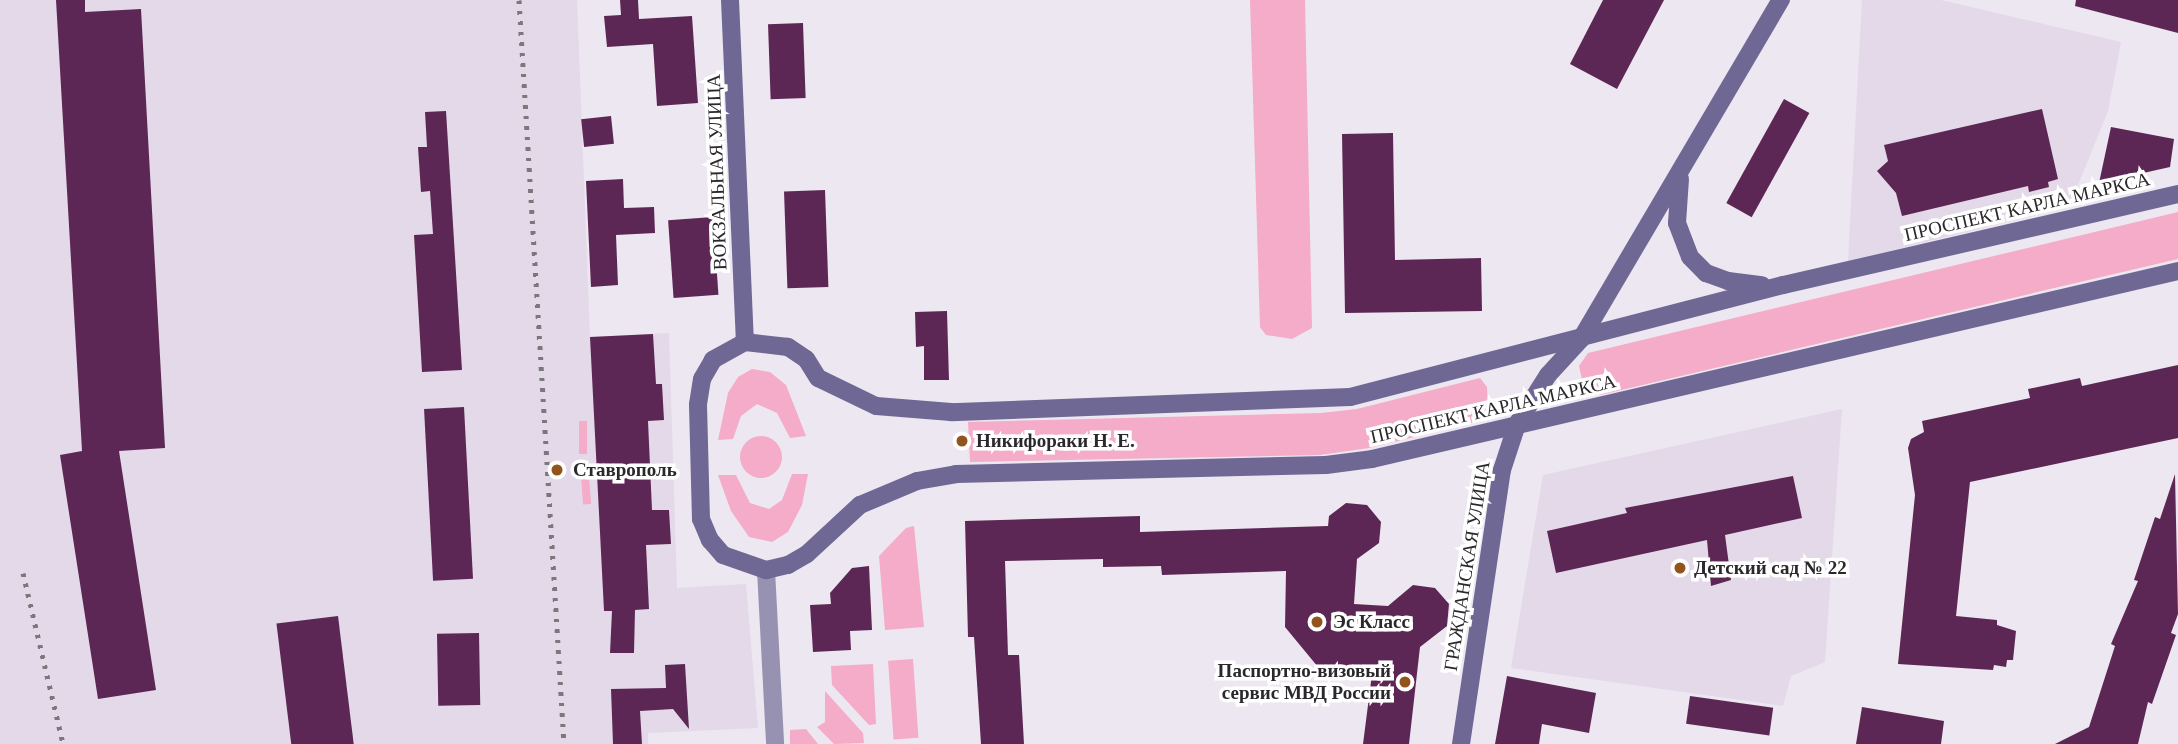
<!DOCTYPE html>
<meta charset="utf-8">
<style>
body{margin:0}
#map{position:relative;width:2178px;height:744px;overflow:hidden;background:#ede7f1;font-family:Georgia,serif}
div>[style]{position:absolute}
.built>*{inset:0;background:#e3d9e9}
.green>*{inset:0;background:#f4acc8;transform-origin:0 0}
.round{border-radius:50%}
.building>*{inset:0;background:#5d2755;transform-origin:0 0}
.street>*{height:18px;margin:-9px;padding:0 9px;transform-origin:9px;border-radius:9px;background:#9792b1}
.secondary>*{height:18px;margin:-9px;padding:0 9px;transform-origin:9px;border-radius:9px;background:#6f6894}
.rail>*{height:5px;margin-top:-2.5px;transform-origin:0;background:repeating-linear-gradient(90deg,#7b787d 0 3.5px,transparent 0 10.5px)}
.dots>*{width:19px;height:19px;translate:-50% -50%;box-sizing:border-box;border:4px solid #fff;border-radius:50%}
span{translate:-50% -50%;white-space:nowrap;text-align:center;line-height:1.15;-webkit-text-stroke:7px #fff;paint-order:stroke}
.street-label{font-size:19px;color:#2a282b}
.poi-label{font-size:19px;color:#2a282b;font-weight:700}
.left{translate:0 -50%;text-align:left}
.right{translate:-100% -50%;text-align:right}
</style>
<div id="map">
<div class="built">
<div style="clip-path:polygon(0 0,577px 0,590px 337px,669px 333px,677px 588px,746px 584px,758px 728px,648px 733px,648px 744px,0 744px)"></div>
<div style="clip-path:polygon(1862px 0,1941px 0,2121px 42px,2108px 111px,2069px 207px,1848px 261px)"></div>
<div style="clip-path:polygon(1842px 409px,1825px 662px,1791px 676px,1783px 706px,1511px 668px,1543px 475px)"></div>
</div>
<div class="green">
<div style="clip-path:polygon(1250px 0,1305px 0,1312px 328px,1292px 339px,1266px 335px,1260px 327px)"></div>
<div style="clip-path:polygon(2178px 212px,2178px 259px,1600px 395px,1584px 388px,1579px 366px,1588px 353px)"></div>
<div style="clip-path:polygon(752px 369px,770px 372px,786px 385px,806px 436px,790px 438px,777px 413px,757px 404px,741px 416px,733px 439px,718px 440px,728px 393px,738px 377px)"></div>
<div style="clip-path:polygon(1480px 378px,1487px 387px,1488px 419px,1369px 448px,1320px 455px,970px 462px,968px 422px,1321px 413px,1357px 409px)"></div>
<div style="left:579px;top:421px;width:8px;height:33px"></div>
<div class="round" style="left:740px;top:436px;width:42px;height:42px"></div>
<div style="clip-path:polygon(792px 474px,808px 474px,802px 505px,788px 532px,772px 542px,749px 537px,731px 511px,718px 475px,736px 475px,750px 503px,769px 509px,782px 500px)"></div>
<div style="left:589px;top:475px;width:29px;height:8px;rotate:86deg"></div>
<div style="clip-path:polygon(914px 526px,924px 627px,885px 630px,879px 556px,906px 528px)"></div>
<div style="left:913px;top:659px;width:79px;height:25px;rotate:86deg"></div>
<div style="clip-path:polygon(873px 664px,876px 724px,869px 725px,832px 685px,831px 666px)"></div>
<div style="clip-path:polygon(825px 691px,863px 733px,864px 743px,834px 744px,817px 727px,825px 722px)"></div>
<div style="clip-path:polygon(806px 729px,818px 744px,790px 744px,790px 730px)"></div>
</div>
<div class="building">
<div style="clip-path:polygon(56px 0,85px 0,85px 12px,141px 9px,165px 448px,119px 451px,156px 690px,98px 699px,60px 455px,82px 451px)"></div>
<div style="clip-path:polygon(620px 0,638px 0,639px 19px,692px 16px,698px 103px,657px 106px,653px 44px,607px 47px,604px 16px,621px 15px)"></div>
<div style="clip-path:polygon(1603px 0,1664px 0,1617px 89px,1570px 64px)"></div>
<div style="clip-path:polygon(2076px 0,2178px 0,2178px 33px,2075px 6px)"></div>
<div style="left:803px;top:23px;width:75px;height:35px;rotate:88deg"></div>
<div style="left:1784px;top:99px;width:29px;height:119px;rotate:29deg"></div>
<div style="clip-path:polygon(2042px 109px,2058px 179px,2048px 182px,2049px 187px,2029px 192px,2028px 186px,1902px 216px,1896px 193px,1877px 171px,1888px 161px,1884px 145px)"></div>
<div style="clip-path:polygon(446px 111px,462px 370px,422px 372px,414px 235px,433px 234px,430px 191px,421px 192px,418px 147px,427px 147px,425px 112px)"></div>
<div style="left:611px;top:116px;width:28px;height:30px;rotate:84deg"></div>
<div style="clip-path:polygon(2111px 127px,2174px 139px,2170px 167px,2099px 183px)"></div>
<div style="clip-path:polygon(1393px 133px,1395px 260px,1481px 258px,1482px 311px,1345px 313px,1342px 134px)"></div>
<div style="clip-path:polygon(623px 179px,624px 208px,654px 207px,655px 233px,616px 235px,618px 285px,591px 287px,586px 181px)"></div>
<div style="left:825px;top:190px;width:97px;height:41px;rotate:88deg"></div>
<div style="left:713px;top:217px;width:78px;height:45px;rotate:86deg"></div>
<div style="clip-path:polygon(947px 311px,949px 380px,924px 380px,924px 346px,916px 347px,915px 312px)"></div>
<div style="clip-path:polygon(653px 334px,656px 384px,662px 384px,664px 420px,648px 421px,652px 510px,669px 510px,671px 544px,646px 545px,649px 609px,635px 610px,634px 653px,610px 653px,612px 611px,604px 611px,590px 337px)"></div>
<div style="clip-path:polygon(2178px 365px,2178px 438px,1970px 482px,1956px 616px,1997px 620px,1997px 625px,2016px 631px,2013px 660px,2007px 660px,2006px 667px,1994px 665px,1993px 670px,1898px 664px,1915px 495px,1908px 448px,1911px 439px,1924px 432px,1922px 421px,2030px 398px,2028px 389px,2080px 378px,2082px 386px)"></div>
<div style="left:464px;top:407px;width:172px;height:40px;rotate:87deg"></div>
<div style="clip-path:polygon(2175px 474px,2178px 614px,2171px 633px,2176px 635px,2152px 704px,2148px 702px,2138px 744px,2055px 744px,2089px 727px,2115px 646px,2111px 644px,2138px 581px,2134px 580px,2155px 517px,2160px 519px)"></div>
<div style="clip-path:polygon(1793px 476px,1802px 518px,1725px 535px,1731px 580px,1711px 586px,1707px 540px,1556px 573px,1547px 531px,1627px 513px,1625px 508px)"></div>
<div style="clip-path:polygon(1346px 503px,1367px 505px,1381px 522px,1379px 543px,1357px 559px,1354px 604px,1388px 606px,1413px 585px,1435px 588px,1449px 604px,1447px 626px,1420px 647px,1409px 744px,1363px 744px,1372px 674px,1318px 667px,1285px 627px,1286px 571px,1162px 575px,1161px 566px,1103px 567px,1103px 559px,1005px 561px,1008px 655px,1019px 655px,1024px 744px,981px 744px,974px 637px,968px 637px,965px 521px,1140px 516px,1140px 532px,1328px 526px,1329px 516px)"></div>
<div style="clip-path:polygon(869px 566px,872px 630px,850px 631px,851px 650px,813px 652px,810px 605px,831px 604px,830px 593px,852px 568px)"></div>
<div style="left:338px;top:616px;width:129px;height:62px;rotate:83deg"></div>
<div style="left:479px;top:633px;width:72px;height:42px;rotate:89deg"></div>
<div style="clip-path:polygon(685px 664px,689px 729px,673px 709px,640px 711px,642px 744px,613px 744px,611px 689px,666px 688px,665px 665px)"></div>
<div style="clip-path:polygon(1507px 676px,1596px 693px,1589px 733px,1542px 724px,1539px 744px,1495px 744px)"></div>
<div style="left:1690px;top:696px;width:84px;height:28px;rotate:8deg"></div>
<div style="clip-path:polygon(1862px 707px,1944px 721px,1941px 744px,1856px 744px)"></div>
</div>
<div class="street">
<div style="left:766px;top:570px;width:174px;rotate:87deg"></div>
</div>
<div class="secondary">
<div style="left:730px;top:0;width:342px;rotate:87.5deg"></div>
<div style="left:1680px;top:179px;width:44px;rotate:93.9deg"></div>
<div style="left:1677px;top:223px;width:36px;rotate:69deg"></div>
<div style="left:1690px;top:257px;width:23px;rotate:45deg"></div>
<div style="left:1706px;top:273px;width:23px;rotate:20deg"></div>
<div style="left:1728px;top:281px;width:34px;rotate:7deg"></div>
<div style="left:2178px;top:194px;width:405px;rotate:167deg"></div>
<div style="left:1783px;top:285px;width:447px;rotate:165.5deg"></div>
<div style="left:1350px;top:397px;width:399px;rotate:177.8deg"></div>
<div style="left:951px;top:412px;width:75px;rotate:-175.4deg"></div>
<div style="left:876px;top:406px;width:64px;rotate:-154.2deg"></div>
<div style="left:818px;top:378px;width:22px;rotate:-122deg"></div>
<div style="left:806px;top:359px;width:22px;rotate:-146deg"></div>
<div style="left:788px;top:347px;width:43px;rotate:-173.4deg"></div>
<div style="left:745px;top:342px;width:37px;rotate:151deg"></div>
<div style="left:713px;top:360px;width:22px;rotate:120deg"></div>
<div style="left:702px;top:379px;width:26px;rotate:99deg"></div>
<div style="left:698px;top:405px;width:114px;rotate:88.5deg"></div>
<div style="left:701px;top:519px;width:23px;rotate:67deg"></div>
<div style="left:710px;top:540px;width:20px;rotate:49deg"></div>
<div style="left:723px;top:555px;width:46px;rotate:19.2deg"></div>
<div style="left:766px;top:570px;width:23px;rotate:-13deg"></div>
<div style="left:788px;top:565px;width:22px;rotate:-30deg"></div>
<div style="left:807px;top:554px;width:72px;rotate:-42.8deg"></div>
<div style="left:860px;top:505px;width:62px;rotate:-22.8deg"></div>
<div style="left:917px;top:481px;width:40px;rotate:-10deg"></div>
<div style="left:956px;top:474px;width:370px;rotate:-1.4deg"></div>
<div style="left:1326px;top:465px;width:46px;rotate:-7.4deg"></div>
<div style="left:1372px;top:459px;width:828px;rotate:-13.13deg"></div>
<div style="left:1461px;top:744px;width:277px;rotate:-81.5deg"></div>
<div style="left:1502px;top:470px;width:48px;rotate:-71.9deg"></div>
<div style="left:1517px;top:424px;width:58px;rotate:-57.7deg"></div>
<div style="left:1548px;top:375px;width:49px;rotate:-47.5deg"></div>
<div style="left:1581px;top:339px;width:394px;rotate:-59.5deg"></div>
</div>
<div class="rail">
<div style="left:519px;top:0;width:745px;rotate:86.54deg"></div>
<div style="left:23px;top:573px;width:176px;rotate:76.8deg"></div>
</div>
<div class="dots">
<div style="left:962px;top:441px;background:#93531c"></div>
<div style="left:557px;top:470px;background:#93531c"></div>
<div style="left:1680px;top:568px;background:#93531c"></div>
<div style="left:1317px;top:622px;background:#93531c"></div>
<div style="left:1405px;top:682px;background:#93531c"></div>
</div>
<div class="street-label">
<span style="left:717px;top:172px;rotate:-92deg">ВОКЗАЛЬНАЯ УЛИЦА</span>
<span style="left:2027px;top:207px;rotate:-13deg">ПРОСПЕКТ КАРЛА МАРКСА</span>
<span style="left:1493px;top:409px;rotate:-13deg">ПРОСПЕКТ КАРЛА МАРКСА</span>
<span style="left:1467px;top:566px;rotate:-81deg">ГРАЖДАНСКАЯ УЛИЦА</span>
</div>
<div class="poi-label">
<span class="left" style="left:976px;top:441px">Никифораки Н. Е.</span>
<span class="left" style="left:573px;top:470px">Ставрополь</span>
<span class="left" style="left:1694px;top:568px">Детский сад № 22</span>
<span class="left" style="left:1333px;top:622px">Эс Класс</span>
<span class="right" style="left:1391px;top:682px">Паспортно-визовый<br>сервис МВД России</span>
</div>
</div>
